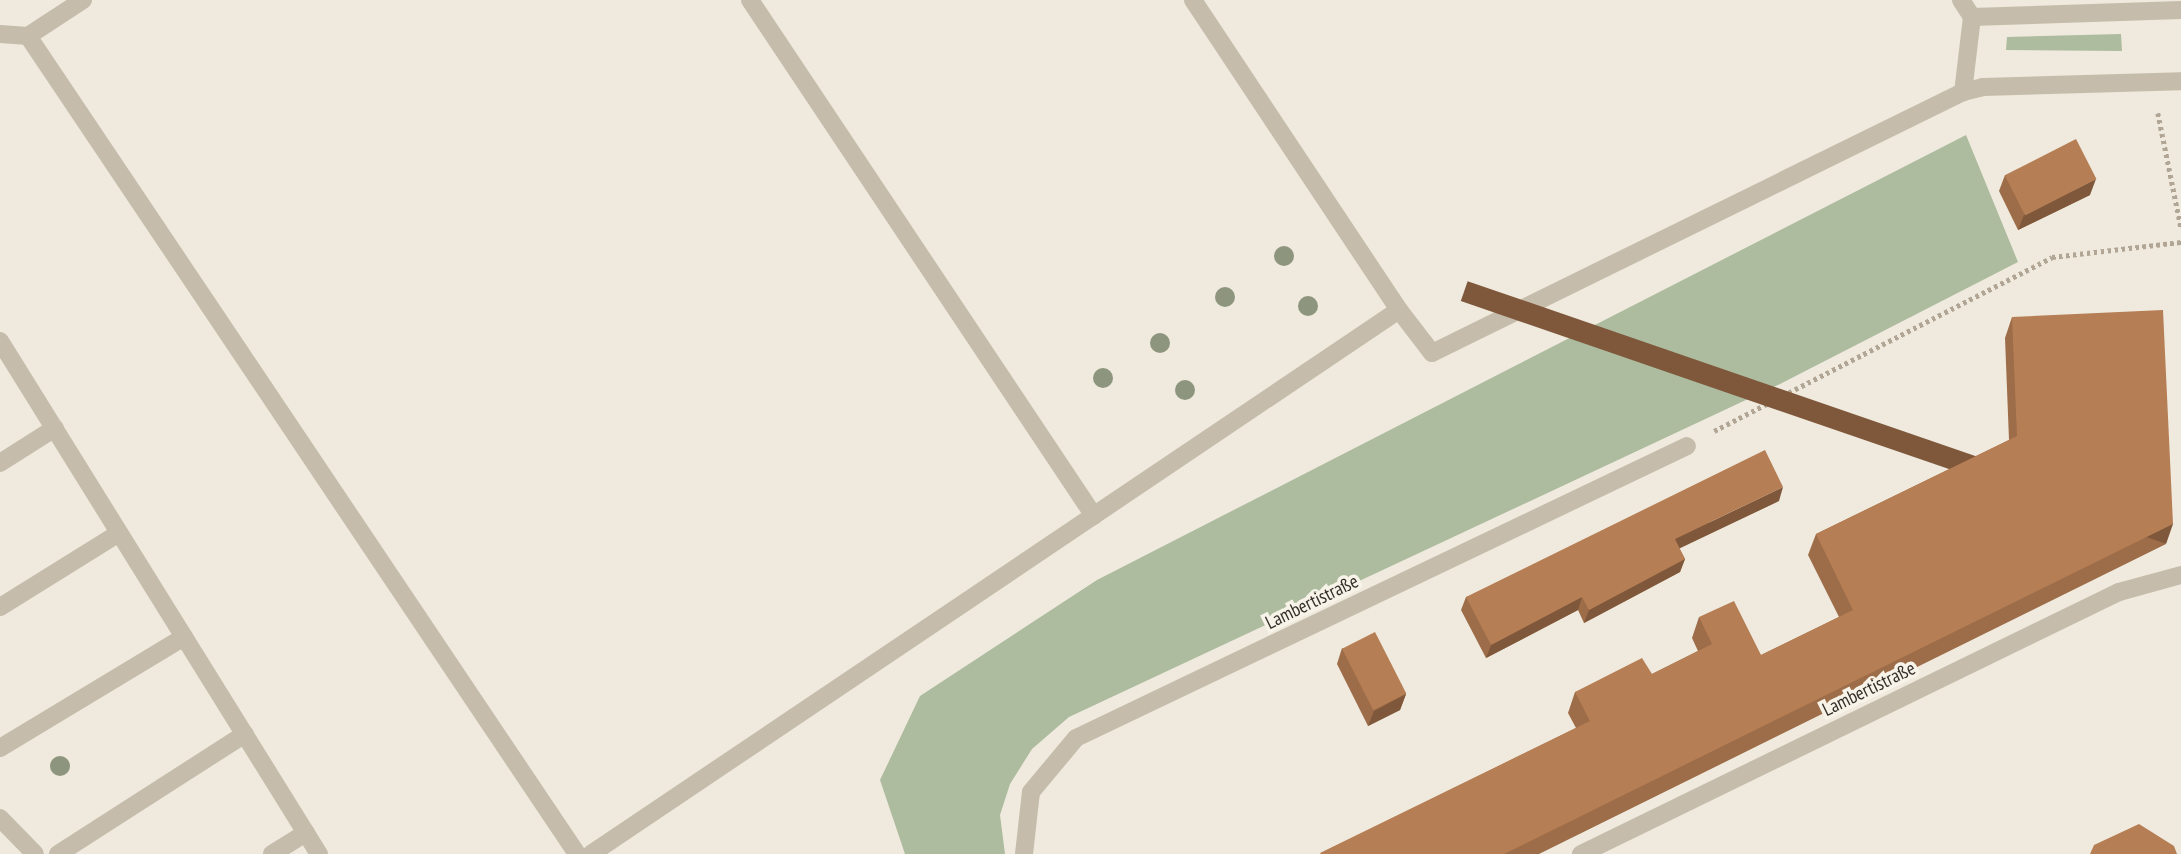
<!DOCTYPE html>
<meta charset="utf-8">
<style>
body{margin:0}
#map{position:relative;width:2181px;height:854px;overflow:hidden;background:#efeadd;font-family:"PT Sans Narrow",sans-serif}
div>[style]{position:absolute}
.green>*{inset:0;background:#adbc9f}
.path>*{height:4.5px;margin-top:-2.25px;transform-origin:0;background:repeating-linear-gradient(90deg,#b1a695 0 3.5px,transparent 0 7px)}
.lane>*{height:18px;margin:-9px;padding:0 9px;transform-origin:9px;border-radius:9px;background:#c5bcab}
.street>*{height:18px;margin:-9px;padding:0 9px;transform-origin:9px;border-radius:9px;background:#c5bcab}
.trees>*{width:20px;height:20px;margin:-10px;border-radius:50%;background:#8e957e}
.wall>*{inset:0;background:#9d6c48}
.shaded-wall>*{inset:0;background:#7f583b;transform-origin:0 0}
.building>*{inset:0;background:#b67e54;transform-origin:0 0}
span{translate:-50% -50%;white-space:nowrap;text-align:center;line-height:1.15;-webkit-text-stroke:7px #f7f3e9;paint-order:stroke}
.street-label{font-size:19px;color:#342f29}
</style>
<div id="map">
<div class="green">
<div style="clip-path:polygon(2121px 34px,2122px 51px,2006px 50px,2007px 37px)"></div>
<div style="clip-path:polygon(1966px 135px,2018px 262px,1780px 384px,1069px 717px,1032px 749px,1010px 784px,1000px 815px,1005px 854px,905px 854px,880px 780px,920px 696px,1097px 580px)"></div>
</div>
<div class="path">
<div style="left:2158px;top:113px;width:116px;rotate:78.6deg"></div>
<div style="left:1714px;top:431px;width:380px;rotate:-27.2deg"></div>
<div style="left:2052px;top:257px;width:130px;rotate:-6.6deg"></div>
</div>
<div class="lane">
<div style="left:83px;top:0;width:66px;rotate:146.8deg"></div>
<div style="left:28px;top:36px;width:985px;rotate:56.13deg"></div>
<div style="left:750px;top:0;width:620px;rotate:56.31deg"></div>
<div style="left:1193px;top:0;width:372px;rotate:56.4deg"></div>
<div style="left:1961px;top:0;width:20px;rotate:57deg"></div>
<div style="left:1972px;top:17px;width:76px;rotate:96.8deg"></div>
<div style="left:1963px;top:92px;width:21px;rotate:-14deg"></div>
<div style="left:1983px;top:87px;width:198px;rotate:-1.7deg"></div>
<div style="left:1972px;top:17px;width:209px;rotate:-1.9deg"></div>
<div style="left:0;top:34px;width:28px;rotate:4deg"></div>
<div style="left:0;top:341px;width:604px;rotate:58.13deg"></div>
<div style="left:0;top:463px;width:65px;rotate:-32.5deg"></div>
<div style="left:0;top:607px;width:140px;rotate:-31.9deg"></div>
<div style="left:0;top:748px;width:215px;rotate:-31.1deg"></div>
<div style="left:0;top:818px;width:50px;rotate:45.8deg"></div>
<div style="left:58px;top:854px;width:222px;rotate:-32.7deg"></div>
<div style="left:272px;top:854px;width:40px;rotate:-32deg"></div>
<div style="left:591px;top:854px;width:974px;rotate:-33.95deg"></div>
<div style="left:1399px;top:310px;width:54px;rotate:52.5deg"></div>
<div style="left:1432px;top:353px;width:592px;rotate:-26.18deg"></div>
</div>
<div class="street">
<div style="left:1024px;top:854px;width:62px;rotate:-83.6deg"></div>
<div style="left:1031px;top:792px;width:70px;rotate:-50.2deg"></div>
<div style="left:1076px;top:738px;width:677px;rotate:-25.54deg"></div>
<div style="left:1581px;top:854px;width:598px;rotate:-25.97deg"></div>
<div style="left:2119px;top:592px;width:64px;rotate:-15.3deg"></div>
</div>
<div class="trees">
<div style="left:1284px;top:256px"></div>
<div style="left:1225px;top:297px"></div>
<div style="left:1308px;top:306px"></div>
<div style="left:1160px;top:343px"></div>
<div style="left:1103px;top:378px"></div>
<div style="left:1185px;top:390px"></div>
<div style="left:60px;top:766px"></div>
</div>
<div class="wall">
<div style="clip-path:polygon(2005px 175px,2090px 195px,2018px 230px,1999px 191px)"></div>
<div style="clip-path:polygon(2012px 317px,2166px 544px,1539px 854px,1320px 854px,1576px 728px,1568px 713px,1575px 692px,1652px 674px,1698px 651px,1692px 638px,1699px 617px,1761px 655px,1839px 617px,1808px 555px,1816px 534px,2009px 440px,2005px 338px)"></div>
<div style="clip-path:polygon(1779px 501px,1679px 548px,1685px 559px,1680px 572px,1584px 623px,1578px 610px,1486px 658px,1461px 610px,1466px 597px)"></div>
<div style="clip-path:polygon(1342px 648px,1406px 694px,1400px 710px,1368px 726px,1337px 664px)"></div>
</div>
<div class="shaded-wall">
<div style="clip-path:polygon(2096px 179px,2090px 195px,2018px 230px,2024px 215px)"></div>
<div style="clip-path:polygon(1783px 487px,1779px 501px,1670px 553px,1675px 539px)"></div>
<div style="left:2173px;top:524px;width:21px;height:746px;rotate:109deg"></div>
<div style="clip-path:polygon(1685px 559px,1680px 572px,1584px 623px,1589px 610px)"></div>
<div style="clip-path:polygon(1582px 597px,1578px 610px,1486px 658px,1491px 645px)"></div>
<div style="clip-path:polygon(1406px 694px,1400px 710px,1368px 726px,1374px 711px)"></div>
</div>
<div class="building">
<div style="left:2076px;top:139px;width:45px;height:80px;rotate:63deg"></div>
<div style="clip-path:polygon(2163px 310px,2173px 524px,1504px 854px,1321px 854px,1320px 853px,1590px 721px,1575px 692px,1642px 658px,1652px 674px,1712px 644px,1699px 617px,1734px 601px,1761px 655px,1853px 610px,1816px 534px,2017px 436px,2012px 317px)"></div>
<div style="clip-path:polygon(1765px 450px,1783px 487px,1675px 539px,1685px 559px,1589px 610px,1582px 597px,1491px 645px,1466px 597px)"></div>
<div style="left:1375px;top:632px;width:69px;height:37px;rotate:63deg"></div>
<div style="clip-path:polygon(2139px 824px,2174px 846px,2177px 854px,2090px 854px,2094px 845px)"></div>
</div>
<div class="street-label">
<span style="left:1312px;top:602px;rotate:-26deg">Lambertistraße</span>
<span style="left:1869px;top:689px;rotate:-26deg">Lambertistraße</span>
</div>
</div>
